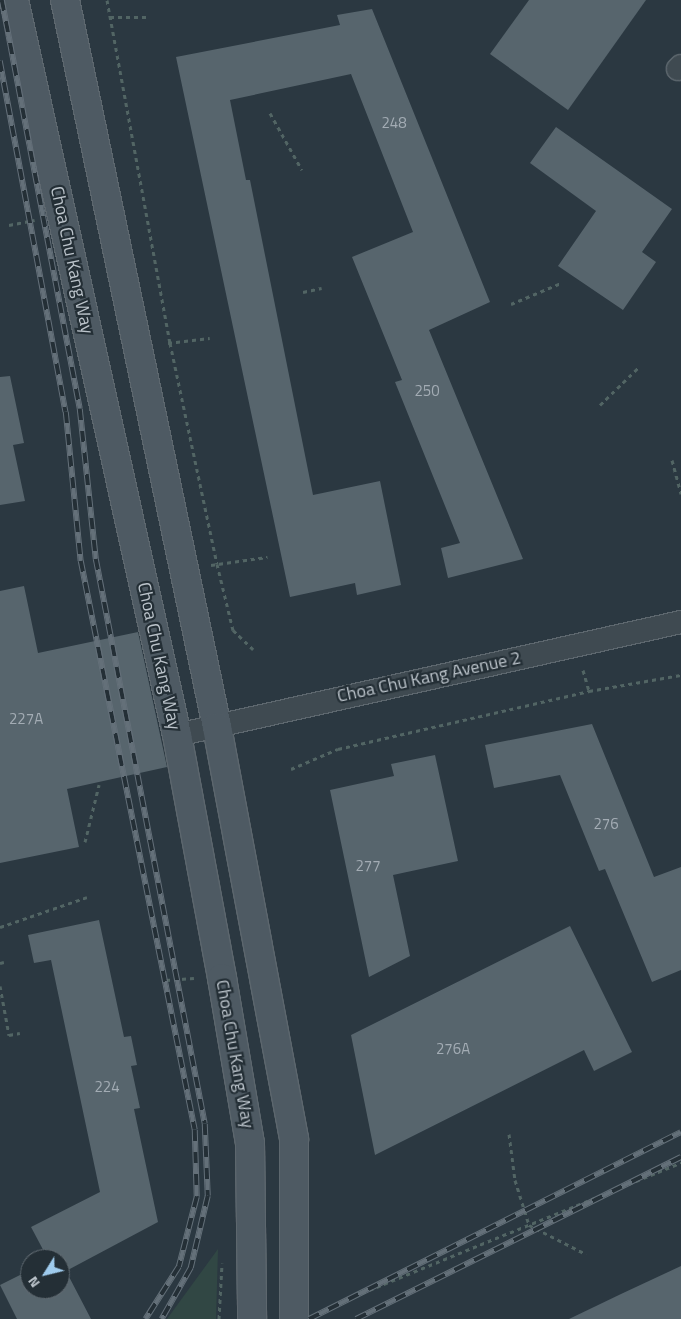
<!DOCTYPE html>
<style>
body{margin:0}
#map{position:relative;width:681px;height:1319px;overflow:hidden;background:#2b3841;font-family:"Titillium Web",sans-serif}
div>[style]{position:absolute}
.green>*{inset:0;background:#314744}
.building>*{inset:0;background:#57656d}
.path>*{height:3px;margin-top:-1.5px;transform-origin:0;background:repeating-linear-gradient(90deg,#526564 0 4px,transparent 0 8px)}
.roads{filter:drop-shadow(1px 0 #5d676e) drop-shadow(-1px 0 #5d676e) drop-shadow(0 1px #5d676e) drop-shadow(0 -1px #5d676e)}
.street>*{height:22px;margin:-11px;padding:0 11px;transform-origin:11px;border-radius:11px;background:#3f4a51}
.secondary>*{height:28px;margin:-14px;padding:0 14px;transform-origin:14px;border-radius:14px;background:#4e5a63}
.rail>*{height:5.5px;margin-top:-2.75px;transform-origin:0;background:repeating-linear-gradient(90deg,#242f36 0 11px,#647079 0 22px);box-sizing:border-box;border-block:1px solid #647079}
span{translate:-50% -50%;white-space:nowrap;text-align:center;line-height:1.15;-webkit-text-stroke:4.5px #242f36;paint-order:stroke}
.number-label{font-size:15px;color:#a3acb4}
.number-label span{-webkit-text-stroke-width:0}
.street-label{font-size:18px;color:#bcc4cb}
.north{position:absolute;left:20px;top:1249px;width:50px;height:50px;box-sizing:border-box;background:#242f36;border:1px solid #616b72;border-radius:50%;rotate:234deg;font-size:14px;font-weight:700;line-height:20px;text-align:center;color:#bcc4cb}
.north::after{content:'';display:block;margin:auto;width:18px;height:22px;background:#9fcbed;clip-path:polygon(50% 0,100% 100%,50% 72%,0 100%)}
</style>
<div id="map">
<div class="green">
<div style="clip-path:polygon(218px 1249px,216px 1319px,167px 1319px)"></div>
</div>
<div class="building">
<div style="clip-path:polygon(529px 0,646px 0,568px 110px,490px 54px)"></div>
<div style="clip-path:polygon(372px 9px,490px 302px,429px 330px,523px 559px,448px 578px,441px 548px,460px 543px,395px 382px,402px 380px,352px 257px,413px 232px,351px 74px,230px 100px,246px 180px,250px 180px,313px 495px,380px 481px,401px 585px,357px 595px,355px 583px,290px 597px,176px 57px,340px 25px,337px 15px)"></div>
<div style="clip-path:polygon(556px 127px,672px 209px,642px 252px,656px 262px,623px 310px,558px 266px,596px 211px,530px 163px)"></div>
<div style="clip-path:polygon(10px 376px,24px 443px,13px 445px,25px 501px,0 505px,0 377px)"></div>
<div style="clip-path:polygon(24px 586px,38px 653px,138px 632px,167px 767px,67px 789px,79px 847px,0 863px,0 591px)"></div>
<div style="clip-path:polygon(592px 724px,654px 877px,681px 867px,681px 970px,652px 982px,605px 869px,599px 871px,560px 775px,494px 788px,485px 745px)"></div>
<div style="clip-path:polygon(435px 755px,458px 861px,393px 875px,410px 956px,369px 977px,330px 790px,394px 776px,391px 764px)"></div>
<div style="clip-path:polygon(99px 920px,124px 1037px,131px 1036px,137px 1065px,131px 1066px,140px 1108px,134px 1109px,158px 1222px,66px 1271px,91px 1319px,17px 1319px,0 1285px,30px 1270px,30px 1289px,60px 1289px,60px 1259px,48px 1259px,31px 1227px,100px 1192px,51px 960px,34px 963px,28px 935px)"></div>
<div style="clip-path:polygon(570px 926px,632px 1052px,594px 1071px,584px 1050px,375px 1155px,351px 1035px)"></div>
<div style="clip-path:polygon(681px 1266px,681px 1319px,569px 1319px,621px 1294px)"></div>
</div>
<div class="path">
<div style="left:107px;top:0;width:349px;rotate:79.6deg"></div>
<div style="left:170px;top:343px;width:226px;rotate:78deg"></div>
<div style="left:217px;top:564px;width:68px;rotate:76.4deg"></div>
<div style="left:233px;top:630px;width:28px;rotate:44deg"></div>
<div style="left:110px;top:17px;width:39px"></div>
<div style="left:270px;top:113px;width:65px;rotate:60.7deg"></div>
<div style="left:9px;top:225px;width:26px;rotate:-11deg"></div>
<div style="left:303px;top:292px;width:19px;rotate:-12deg"></div>
<div style="left:511px;top:304px;width:54px;rotate:-22.8deg"></div>
<div style="left:168px;top:343px;width:42px;rotate:-6.8deg"></div>
<div style="left:600px;top:405px;width:54px;rotate:-44.3deg"></div>
<div style="left:672px;top:460px;width:35px;rotate:75deg"></div>
<div style="left:211px;top:565px;width:57px;rotate:-8.1deg"></div>
<div style="left:583px;top:670px;width:22px;rotate:74deg"></div>
<div style="left:291px;top:769px;width:51px;rotate:-23.1deg"></div>
<div style="left:338px;top:749px;width:258px;rotate:-13deg"></div>
<div style="left:589px;top:691px;width:93px;rotate:-9.9deg"></div>
<div style="left:85px;top:842px;width:59px;rotate:-76.2deg"></div>
<div style="left:0;top:927px;width:92px;rotate:-19deg"></div>
<div style="left:0;top:963px;width:4px;rotate:-14deg"></div>
<div style="left:166px;top:980px;width:28px;rotate:-4deg"></div>
<div style="left:0;top:986px;width:50px;rotate:79.6deg"></div>
<div style="left:9px;top:1035px;width:11px;rotate:-10deg"></div>
<div style="left:509px;top:1134px;width:46px;rotate:82.6deg"></div>
<div style="left:515px;top:1180px;width:47px;rotate:72.7deg"></div>
<div style="left:529px;top:1225px;width:64px;rotate:27deg"></div>
<div style="left:347px;top:1299px;width:361px;rotate:-22.2deg"></div>
<div style="left:219px;top:1319px;width:56px;rotate:-86.9deg"></div>
</div>
<div class="roads">
<div class="street">
<div style="left:678px;top:69px;width:4px;rotate:-45deg"></div>
<div style="left:177px;top:735px;width:517px;rotate:-12.64deg"></div>
</div>
<div class="secondary">
<div style="left:14px;top:0;width:753px;rotate:77.5deg"></div>
<div style="left:177px;top:735px;width:247px;rotate:79.5deg"></div>
<div style="left:222px;top:978px;width:167px;rotate:80.4deg"></div>
<div style="left:250px;top:1143px;width:176px;rotate:89.3deg"></div>
<div style="left:65px;top:0;width:743px;rotate:78.19deg"></div>
<div style="left:217px;top:727px;width:419px;rotate:79.4deg"></div>
<div style="left:294px;top:1139px;width:180px;rotate:90deg"></div>
</div>
</div>
<div class="rail">
<div style="left:2px;top:0;width:416px;rotate:79.2deg"></div>
<div style="left:80px;top:409px;width:151px;rotate:83.9deg"></div>
<div style="left:96px;top:559px;width:575px;rotate:79.08deg"></div>
<div style="left:205px;top:1124px;width:72px;rotate:87.6deg"></div>
<div style="left:208px;top:1196px;width:74px;rotate:103.3deg"></div>
<div style="left:191px;top:1268px;width:59px;rotate:119.6deg"></div>
<div style="left:0;top:61px;width:357px;rotate:79.4deg"></div>
<div style="left:66px;top:412px;width:150px;rotate:84.3deg"></div>
<div style="left:81px;top:561px;width:580px;rotate:78.67deg"></div>
<div style="left:195px;top:1130px;width:67px;rotate:88.3deg"></div>
<div style="left:197px;top:1197px;width:72px;rotate:104.4deg"></div>
<div style="left:179px;top:1267px;width:62px;rotate:122.4deg"></div>
<div style="left:309px;top:1319px;width:416px;rotate:-26.7deg"></div>
<div style="left:356px;top:1319px;width:363px;rotate:-26.5deg"></div>
</div>
<div class="number-label">
<span style="left:394px;top:123px">248</span>
<span style="left:427px;top:391px">250</span>
<span style="left:26px;top:719px">227A</span>
<span style="left:606px;top:824px">276</span>
<span style="left:368px;top:866px">277</span>
<span style="left:453px;top:1049px">276A</span>
<span style="left:107px;top:1087px">224</span>
</div>
<div class="street-label">
<span style="left:72px;top:260px;rotate:78deg">Choa Chu Kang Way</span>
<span style="left:159px;top:656px;rotate:78deg">Choa Chu Kang Way</span>
<span style="left:429px;top:677px;rotate:-12deg">Choa Chu Kang Avenue 2</span>
<span style="left:235px;top:1054px;rotate:80deg">Choa Chu Kang Way</span>
</div>
<div class="north">N</div>
</div>
